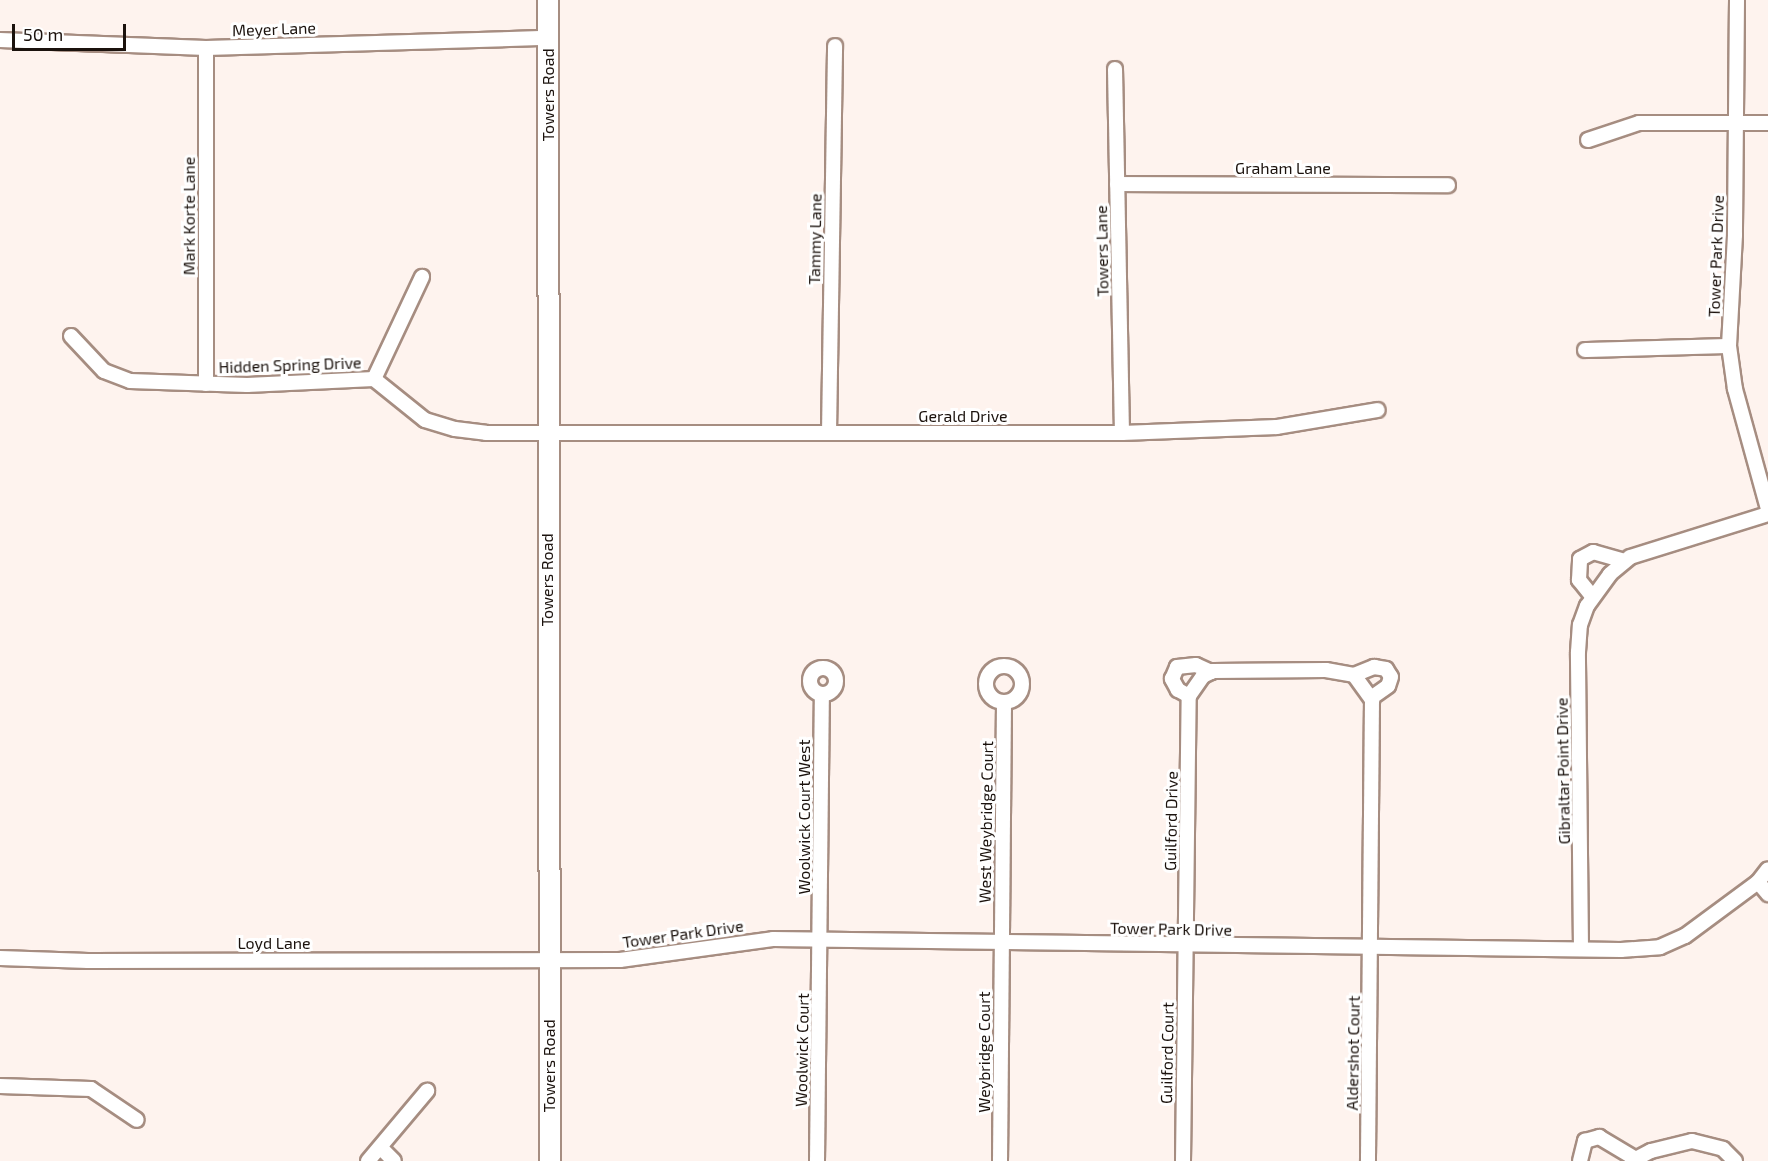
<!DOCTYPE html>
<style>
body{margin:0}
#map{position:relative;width:1768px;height:1161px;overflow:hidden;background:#fef3ee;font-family:"Exo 2",sans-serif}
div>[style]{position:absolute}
.roads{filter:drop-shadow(2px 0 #a68d81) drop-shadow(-2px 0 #a68d81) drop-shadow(0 2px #a68d81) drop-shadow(0 -2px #a68d81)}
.street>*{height:14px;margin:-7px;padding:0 7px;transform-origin:7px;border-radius:7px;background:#fff}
.street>.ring{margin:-7px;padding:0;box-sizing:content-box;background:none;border:14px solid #fff;border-radius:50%}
.secondary>*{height:20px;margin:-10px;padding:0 10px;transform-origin:10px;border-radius:10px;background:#fff}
span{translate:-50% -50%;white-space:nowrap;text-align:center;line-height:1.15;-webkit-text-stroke:6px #fff;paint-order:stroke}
.street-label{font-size:16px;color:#1b120d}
.scale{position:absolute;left:12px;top:24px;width:114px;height:27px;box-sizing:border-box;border:3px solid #1b120d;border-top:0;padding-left:8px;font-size:18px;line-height:21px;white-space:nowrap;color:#1b120d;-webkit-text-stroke:4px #fff;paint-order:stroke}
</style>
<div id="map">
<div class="roads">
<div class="street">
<div style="left:1737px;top:0;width:235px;rotate:90.5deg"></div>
<div style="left:1735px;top:235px;width:111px;rotate:93.1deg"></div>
<div style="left:1729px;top:346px;width:43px;rotate:82.1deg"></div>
<div style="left:1735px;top:389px;width:124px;rotate:74.6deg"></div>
<div style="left:0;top:40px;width:206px;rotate:2.2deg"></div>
<div style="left:206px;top:48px;width:342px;rotate:-1.7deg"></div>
<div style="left:206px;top:48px;width:336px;rotate:90deg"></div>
<div style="left:1115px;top:69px;width:364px;rotate:88.9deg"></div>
<div style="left:1588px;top:140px;width:54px;rotate:-18.4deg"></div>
<div style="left:1639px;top:123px;width:129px"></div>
<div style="left:1117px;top:184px;width:331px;rotate:0.2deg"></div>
<div style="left:71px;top:336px;width:48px;rotate:46.7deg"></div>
<div style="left:104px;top:371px;width:28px;rotate:21deg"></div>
<div style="left:130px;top:381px;width:117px;rotate:2deg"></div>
<div style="left:247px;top:385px;width:127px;rotate:-2.7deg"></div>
<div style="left:374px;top:379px;width:65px;rotate:38.8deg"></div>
<div style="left:425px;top:420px;width:31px;rotate:17deg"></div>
<div style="left:455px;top:429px;width:31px;rotate:7deg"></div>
<div style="left:486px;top:433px;width:636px"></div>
<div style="left:1122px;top:433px;width:155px;rotate:-2.2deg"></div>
<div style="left:1277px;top:427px;width:102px;rotate:-9.6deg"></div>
<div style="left:1585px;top:350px;width:144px;rotate:-1.6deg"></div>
<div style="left:374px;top:379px;width:113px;rotate:-64.8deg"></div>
<div style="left:829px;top:433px;width:387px;rotate:-89.1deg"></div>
<div style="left:1592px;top:596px;width:21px;rotate:-129deg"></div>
<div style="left:1579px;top:580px;width:21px;rotate:-87deg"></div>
<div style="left:1580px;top:559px;width:15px;rotate:-28deg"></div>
<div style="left:1593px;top:552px;width:33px;rotate:16deg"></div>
<div class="ring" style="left:986px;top:666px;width:22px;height:22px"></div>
<div class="ring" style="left:810px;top:668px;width:12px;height:12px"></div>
<div style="left:1354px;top:675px;width:22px;rotate:-22deg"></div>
<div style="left:1374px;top:667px;width:12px;rotate:9deg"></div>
<div style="left:1386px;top:669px;width:9px;rotate:58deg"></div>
<div style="left:1391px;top:677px;width:9px;rotate:108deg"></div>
<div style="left:1388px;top:686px;width:19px;rotate:145deg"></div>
<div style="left:1189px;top:696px;width:13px;rotate:-151deg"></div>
<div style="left:1178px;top:690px;width:13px;rotate:-119deg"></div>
<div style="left:1172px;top:679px;width:13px;rotate:-67deg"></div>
<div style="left:1177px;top:667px;width:19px;rotate:-6deg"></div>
<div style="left:1196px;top:665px;width:17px;rotate:25deg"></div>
<div style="left:1758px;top:882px;width:16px;rotate:50deg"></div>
<div style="left:1581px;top:948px;width:296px;rotate:-90.6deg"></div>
<div style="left:1578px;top:652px;width:27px;rotate:-86deg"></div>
<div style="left:1580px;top:625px;width:20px;rotate:-70deg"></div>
<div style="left:1587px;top:606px;width:39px;rotate:-54deg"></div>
<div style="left:1610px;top:574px;width:26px;rotate:-40deg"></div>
<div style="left:1630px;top:557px;width:145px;rotate:-17.3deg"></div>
<div style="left:0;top:958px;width:88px;rotate:2deg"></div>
<div style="left:88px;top:961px;width:532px;rotate:-0.11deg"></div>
<div style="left:620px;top:960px;width:154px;rotate:-7.8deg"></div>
<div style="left:773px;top:939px;width:848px;rotate:0.74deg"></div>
<div style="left:1621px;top:950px;width:39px;rotate:-4deg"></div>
<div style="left:1660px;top:947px;width:27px;rotate:-24deg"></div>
<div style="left:1685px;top:936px;width:91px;rotate:-36.5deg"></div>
<div style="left:1758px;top:882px;width:16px;rotate:-52deg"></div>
<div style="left:0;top:1086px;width:91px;rotate:1.9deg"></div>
<div style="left:91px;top:1089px;width:55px;rotate:34deg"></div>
<div style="left:381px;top:1148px;width:18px;rotate:45deg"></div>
<div style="left:368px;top:1161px;width:92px;rotate:-49.9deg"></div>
<div style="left:817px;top:1161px;width:467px;rotate:-89.4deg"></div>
<div style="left:1000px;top:1161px;width:459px;rotate:-89.5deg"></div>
<div style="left:1183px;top:1161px;width:465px;rotate:-89.3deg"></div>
<div style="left:1189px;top:696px;width:24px;rotate:-55deg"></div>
<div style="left:1203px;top:676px;width:11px;rotate:-27deg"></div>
<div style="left:1213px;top:671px;width:113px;rotate:-0.5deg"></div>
<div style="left:1326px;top:670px;width:28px;rotate:10deg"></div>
<div style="left:1354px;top:675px;width:31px;rotate:54deg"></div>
<div style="left:1372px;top:700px;width:461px;rotate:90.5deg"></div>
<div style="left:1580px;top:1161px;width:21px;rotate:-76deg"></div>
<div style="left:1585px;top:1141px;width:15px;rotate:-16deg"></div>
<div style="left:1599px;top:1137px;width:41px;rotate:31deg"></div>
<div style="left:1632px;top:1161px;width:21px;rotate:-28deg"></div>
<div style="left:1651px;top:1151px;width:42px;rotate:-13.7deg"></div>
<div style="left:1692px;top:1141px;width:32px;rotate:14deg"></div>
<div style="left:1723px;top:1149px;width:17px;rotate:45deg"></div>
</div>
<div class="secondary">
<div style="left:548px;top:0;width:1161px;rotate:89.9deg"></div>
</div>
</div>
<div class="street-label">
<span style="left:274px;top:29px;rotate:-2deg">Meyer Lane</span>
<span style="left:548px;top:95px;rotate:-90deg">Towers Road</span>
<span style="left:1283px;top:168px">Graham Lane</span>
<span style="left:189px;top:216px;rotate:-90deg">Mark Korte Lane</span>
<span style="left:815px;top:239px;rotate:-89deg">Tammy Lane</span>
<span style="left:1102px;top:251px;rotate:-91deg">Towers Lane</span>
<span style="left:1716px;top:256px;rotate:-88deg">Tower Park Drive</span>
<span style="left:290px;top:365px;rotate:-2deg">Hidden Spring Drive</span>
<span style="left:963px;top:416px">Gerald Drive</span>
<span style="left:547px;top:580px;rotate:-90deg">Towers Road</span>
<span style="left:1563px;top:771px;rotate:-91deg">Gibraltar Point Drive</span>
<span style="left:804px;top:817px;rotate:-90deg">Woolwick Court West</span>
<span style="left:1171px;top:821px;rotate:-89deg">Guilford Drive</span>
<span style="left:986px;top:822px;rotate:-89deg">West Weybridge Court</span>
<span style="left:1171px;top:929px;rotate:1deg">Tower Park Drive</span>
<span style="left:683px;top:934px;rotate:-8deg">Tower Park Drive</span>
<span style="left:274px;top:943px">Loyd Lane</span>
<span style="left:802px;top:1050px;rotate:-89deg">Woolwick Court</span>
<span style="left:984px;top:1052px;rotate:-90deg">Weybridge Court</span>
<span style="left:1167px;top:1053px;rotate:-89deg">Guilford Court</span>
<span style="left:1353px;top:1053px;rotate:-89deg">Aldershot Court</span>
<span style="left:549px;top:1066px;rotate:-90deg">Towers Road</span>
</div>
<div class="scale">50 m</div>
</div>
